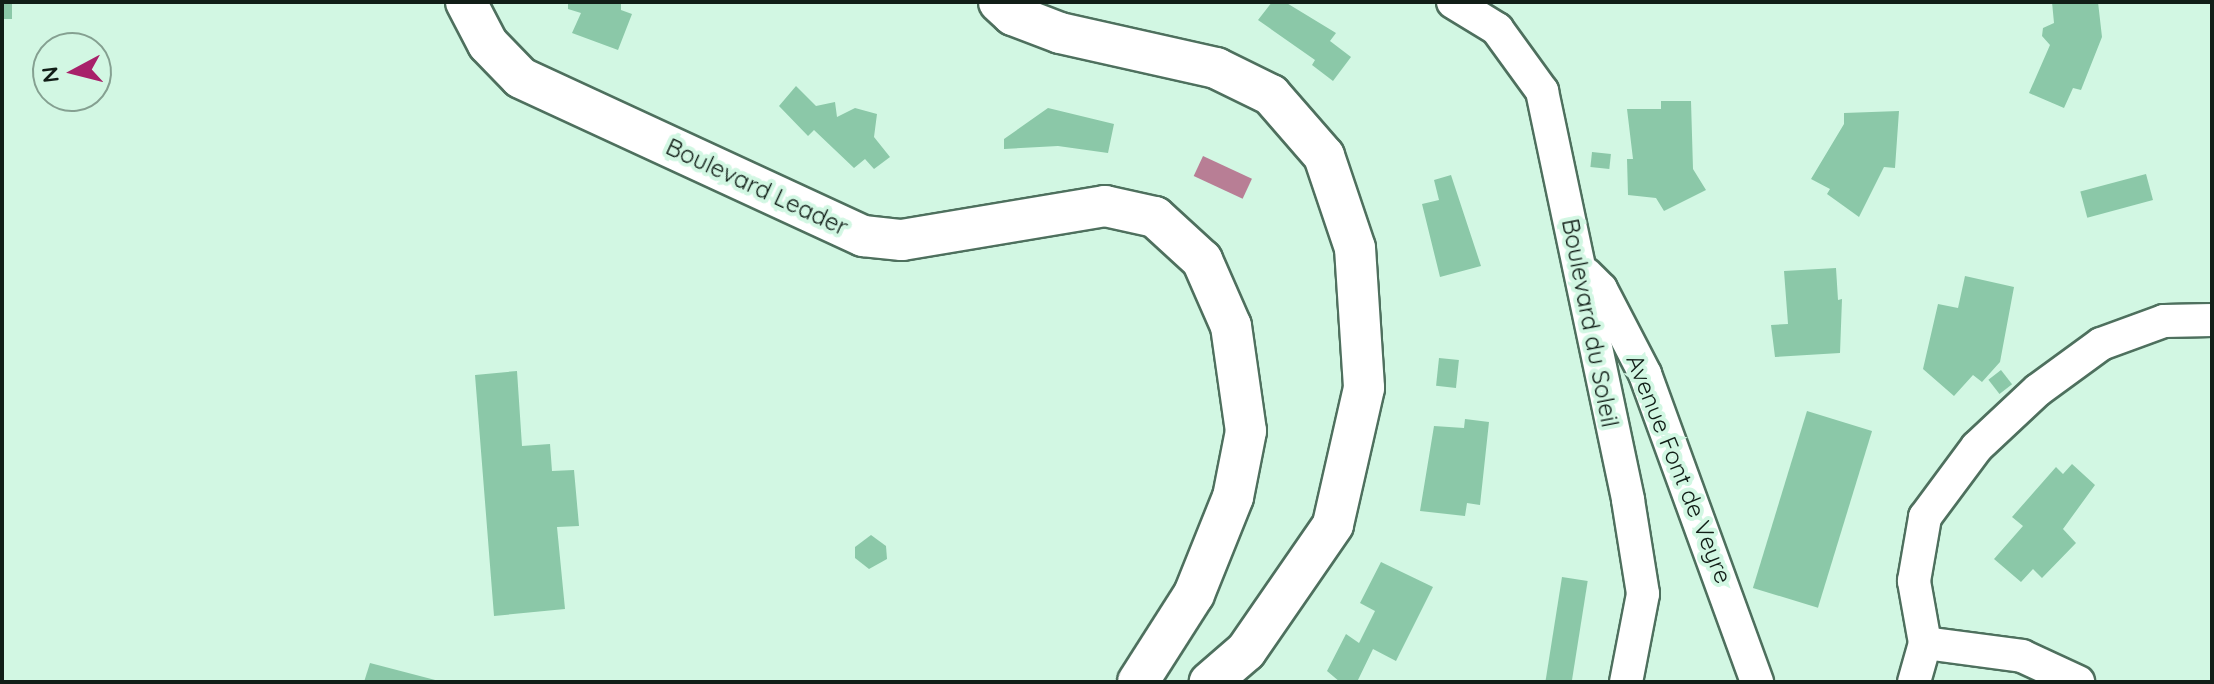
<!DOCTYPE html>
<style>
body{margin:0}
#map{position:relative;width:2214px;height:684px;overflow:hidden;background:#d2f7e3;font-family:Quicksand,sans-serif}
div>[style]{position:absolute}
.water>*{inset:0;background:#b87e95;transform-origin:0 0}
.building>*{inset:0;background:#8bc8a8;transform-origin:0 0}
.roads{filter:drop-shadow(2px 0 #4e705e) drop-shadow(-2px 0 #4e705e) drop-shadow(0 2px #4e705e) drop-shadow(0 -2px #4e705e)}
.minor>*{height:32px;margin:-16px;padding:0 16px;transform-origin:16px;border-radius:16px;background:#fff}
.tertiary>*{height:40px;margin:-20px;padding:0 20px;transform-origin:20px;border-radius:20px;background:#fff}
span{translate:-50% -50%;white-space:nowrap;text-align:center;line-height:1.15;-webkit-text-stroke:8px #d2f7e3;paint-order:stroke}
.street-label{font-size:24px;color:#111e17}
.frame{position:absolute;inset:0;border:4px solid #111e17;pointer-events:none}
.north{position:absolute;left:32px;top:32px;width:80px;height:80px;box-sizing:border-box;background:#d2f7e3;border:2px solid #85a091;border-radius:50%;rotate:263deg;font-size:22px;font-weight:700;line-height:32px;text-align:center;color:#111e17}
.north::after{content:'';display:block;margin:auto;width:28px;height:36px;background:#a8216a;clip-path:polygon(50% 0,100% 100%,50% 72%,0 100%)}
</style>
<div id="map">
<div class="water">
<div style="left:1203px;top:156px;width:54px;height:22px;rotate:25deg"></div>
</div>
<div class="building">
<div style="left:2px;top:2px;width:10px;height:17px"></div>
<div style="clip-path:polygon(568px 2px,621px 2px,621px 10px,632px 14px,618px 50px,572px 33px,581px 13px,568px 9px)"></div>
<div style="clip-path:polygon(1272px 2px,1285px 2px,1336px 33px,1330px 41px,1351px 57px,1333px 81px,1312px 65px,1315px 60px,1258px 20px)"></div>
<div style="clip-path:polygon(2052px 2px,2098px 2px,2102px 37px,2081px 90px,2073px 88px,2064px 108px,2029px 93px,2050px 45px,2042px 36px,2043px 28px,2054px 23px)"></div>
<div style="clip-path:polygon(796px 86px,816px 106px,835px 102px,837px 117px,855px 108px,877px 114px,874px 137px,890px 157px,874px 169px,865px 159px,854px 168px,814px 130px,808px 136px,779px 106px)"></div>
<div style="clip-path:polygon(1661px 101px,1691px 101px,1693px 169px,1706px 190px,1664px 211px,1656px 198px,1628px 195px,1627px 159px,1633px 159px,1627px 109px,1661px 109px)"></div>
<div style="clip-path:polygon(1048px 108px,1114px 124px,1108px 153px,1058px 146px,1004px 149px,1004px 139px)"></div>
<div style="clip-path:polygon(1899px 111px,1895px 168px,1884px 167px,1859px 217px,1827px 194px,1830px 189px,1811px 179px,1844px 124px,1844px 113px)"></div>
<div style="left:1592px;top:152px;width:19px;height:15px;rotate:6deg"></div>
<div style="left:2146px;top:174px;width:27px;height:68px;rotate:75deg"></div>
<div style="clip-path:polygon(1451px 175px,1481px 266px,1440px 277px,1422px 204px,1439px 200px,1434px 180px)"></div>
<div style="clip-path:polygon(1836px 268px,1838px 300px,1842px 299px,1840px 353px,1775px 357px,1771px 325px,1788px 324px,1784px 271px)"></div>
<div style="clip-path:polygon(1965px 276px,2014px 287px,2000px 362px,1982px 382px,1973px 375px,1954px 396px,1923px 369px,1938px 304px,1958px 308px)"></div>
<div style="left:1439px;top:358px;width:20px;height:28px;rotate:6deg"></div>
<div style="left:2001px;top:370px;width:18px;height:16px;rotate:52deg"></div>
<div style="clip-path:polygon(517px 371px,522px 446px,550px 444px,552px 471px,574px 470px,579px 526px,557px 527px,565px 609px,494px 616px,475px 375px)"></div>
<div style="left:1807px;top:411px;width:68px;height:185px;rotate:17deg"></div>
<div style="clip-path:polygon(1465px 419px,1489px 422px,1480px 505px,1467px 503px,1465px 516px,1420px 511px,1434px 426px,1464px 428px)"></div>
<div style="clip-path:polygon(2072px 464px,2095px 485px,2063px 529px,2076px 543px,2042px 578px,2033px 569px,2021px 582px,1994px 559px,2023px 526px,2012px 517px,2056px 467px,2063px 474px)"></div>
<div style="clip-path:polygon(871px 535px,886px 546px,887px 559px,869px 569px,855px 558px,855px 547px)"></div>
<div style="clip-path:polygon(1381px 562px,1433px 587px,1396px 661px,1373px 649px,1357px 682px,1340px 682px,1327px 671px,1346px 634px,1359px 643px,1375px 611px,1360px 603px)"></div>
<div style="left:1562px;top:577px;width:26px;height:106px;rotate:9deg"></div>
<div style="clip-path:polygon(370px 663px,439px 681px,439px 682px,364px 682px)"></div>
</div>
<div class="roads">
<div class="minor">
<div style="left:1453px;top:2px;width:52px;rotate:31.5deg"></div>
<div style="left:1497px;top:29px;width:77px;rotate:54deg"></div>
<div style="left:1542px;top:91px;width:418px;rotate:78.1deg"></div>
<div style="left:1628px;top:500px;width:95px;rotate:80.9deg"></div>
<div style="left:1643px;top:594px;width:90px;rotate:100.9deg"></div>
<div style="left:1586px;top:274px;width:21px;rotate:45deg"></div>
<div style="left:1601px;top:289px;width:96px;rotate:62.6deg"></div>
<div style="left:1645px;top:374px;width:328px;rotate:70deg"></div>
<div style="left:1925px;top:643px;width:98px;rotate:7.6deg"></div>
<div style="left:2022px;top:656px;width:62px;rotate:24.9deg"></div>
<div style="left:1914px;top:682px;width:41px;rotate:-74.2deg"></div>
<div style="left:1925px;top:643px;width:63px;rotate:-100.1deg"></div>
<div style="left:1914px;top:581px;width:65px;rotate:-80.2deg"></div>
<div style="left:1925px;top:517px;width:87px;rotate:-53.4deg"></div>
<div style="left:1977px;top:447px;width:83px;rotate:-43.1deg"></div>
<div style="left:2038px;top:390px;width:78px;rotate:-36.1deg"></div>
<div style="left:2101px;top:344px;width:67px;rotate:-20.1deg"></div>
<div style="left:2164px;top:321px;width:48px;rotate:-1.2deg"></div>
</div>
<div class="tertiary">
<div style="left:466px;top:2px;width:47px;rotate:62.4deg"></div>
<div style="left:488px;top:44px;width:47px;rotate:45.9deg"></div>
<div style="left:521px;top:78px;width:377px;rotate:24.8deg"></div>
<div style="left:863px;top:236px;width:39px;rotate:6deg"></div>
<div style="left:902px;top:240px;width:206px;rotate:-9.5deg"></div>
<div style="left:1105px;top:206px;width:51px;rotate:12.4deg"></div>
<div style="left:1155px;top:217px;width:64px;rotate:42.5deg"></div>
<div style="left:1202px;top:260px;width:72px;rotate:66.3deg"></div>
<div style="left:1231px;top:326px;width:106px;rotate:81.9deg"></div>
<div style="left:1246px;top:431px;width:67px;rotate:101.1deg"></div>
<div style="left:1233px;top:497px;width:105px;rotate:111.9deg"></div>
<div style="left:1194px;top:594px;width:104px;rotate:122.5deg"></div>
<div style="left:999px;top:2px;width:19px;rotate:43deg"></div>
<div style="left:1013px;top:15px;width:50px;rotate:21deg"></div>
<div style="left:1060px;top:33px;width:160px;rotate:12.6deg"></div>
<div style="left:1216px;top:68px;width:61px;rotate:26.1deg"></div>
<div style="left:1271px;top:95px;width:81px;rotate:49deg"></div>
<div style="left:1324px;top:156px;width:97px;rotate:71.4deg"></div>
<div style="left:1355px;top:248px;width:140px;rotate:86.3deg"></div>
<div style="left:1364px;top:388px;width:140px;rotate:102.8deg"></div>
<div style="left:1333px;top:525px;width:153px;rotate:124.6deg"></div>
<div style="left:1246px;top:651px;width:48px;rotate:139.3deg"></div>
</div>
</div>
<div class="street-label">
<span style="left:757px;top:187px;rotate:25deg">Boulevard Leader</span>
<span style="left:1590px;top:323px;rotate:79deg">Boulevard du Soleil</span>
<span style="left:1679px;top:469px;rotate:68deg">Avenue Font de Veyre</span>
</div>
<div class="frame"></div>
<div class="north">N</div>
</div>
